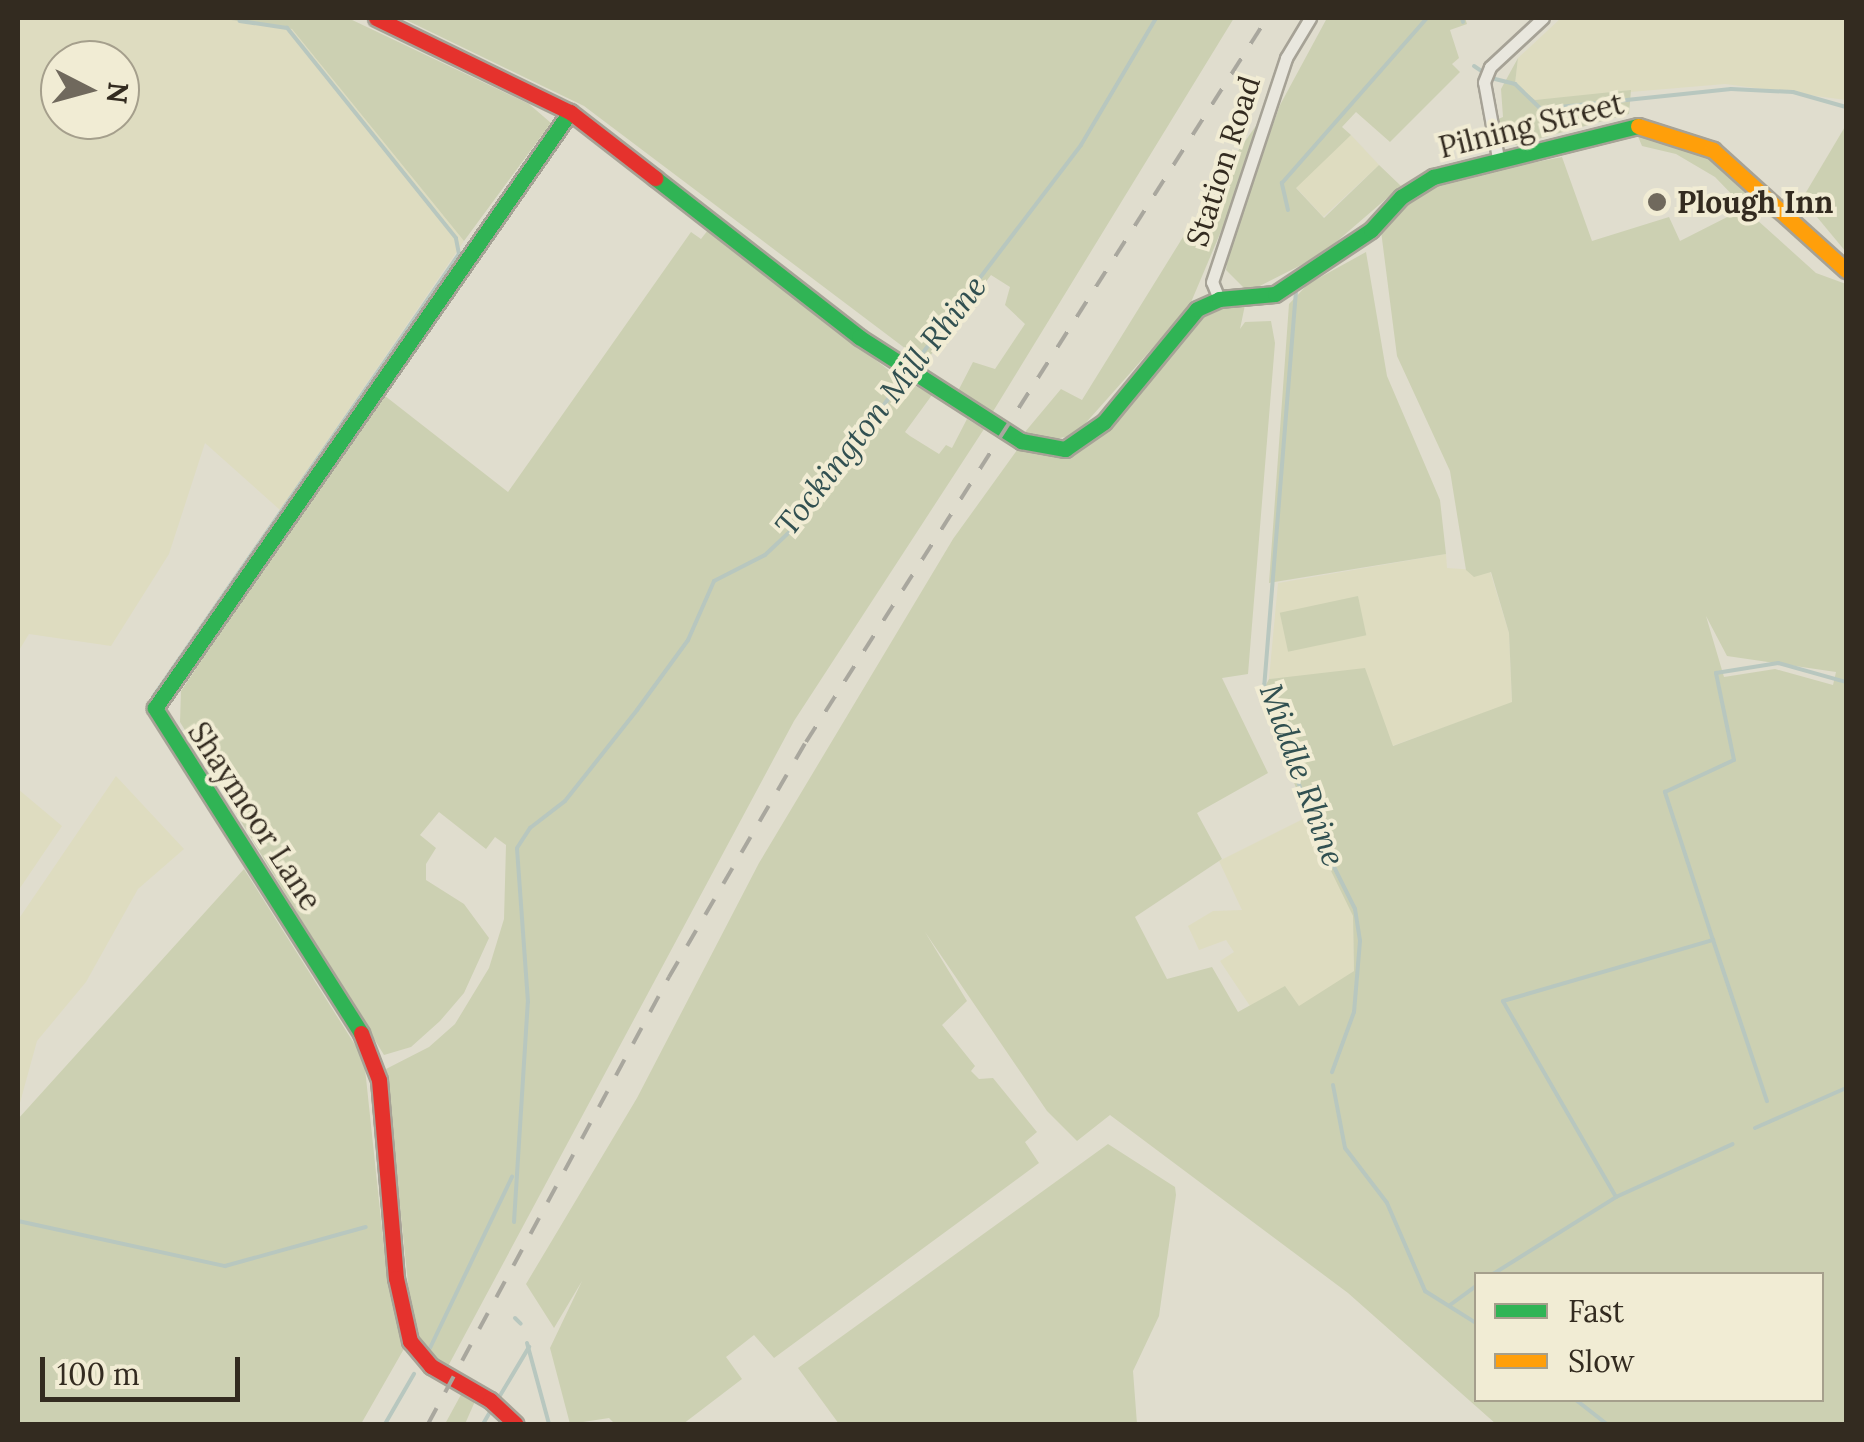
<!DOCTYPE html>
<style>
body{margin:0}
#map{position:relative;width:1864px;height:1442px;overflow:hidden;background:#e0ddce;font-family:Lora,serif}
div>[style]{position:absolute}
.farmland>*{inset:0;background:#dedcc0;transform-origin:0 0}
.green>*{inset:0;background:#ccd0b2;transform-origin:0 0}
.stream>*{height:4px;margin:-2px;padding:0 2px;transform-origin:2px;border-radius:2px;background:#b8c7bf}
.roads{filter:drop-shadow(2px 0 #a6a296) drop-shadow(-2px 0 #a6a296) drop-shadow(0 2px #a6a296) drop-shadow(0 -2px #a6a296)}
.street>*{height:11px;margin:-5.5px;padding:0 5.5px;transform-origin:5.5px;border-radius:5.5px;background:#e9e7de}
.fast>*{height:15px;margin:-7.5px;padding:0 7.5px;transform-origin:7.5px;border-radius:7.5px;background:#30b455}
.slow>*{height:15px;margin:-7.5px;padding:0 7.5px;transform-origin:7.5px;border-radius:7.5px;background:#ff9f0a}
.jam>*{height:15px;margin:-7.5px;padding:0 7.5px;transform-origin:7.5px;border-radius:7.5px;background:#e5322d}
.rail>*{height:4px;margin-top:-2px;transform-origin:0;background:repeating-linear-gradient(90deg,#a9a79e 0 18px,transparent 0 36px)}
.dots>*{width:28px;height:28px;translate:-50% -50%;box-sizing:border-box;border:5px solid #f1ecd4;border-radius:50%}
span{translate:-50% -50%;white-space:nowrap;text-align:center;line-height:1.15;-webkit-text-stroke:8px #f1ecd4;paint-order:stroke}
.street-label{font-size:30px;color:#332b20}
.poi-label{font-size:30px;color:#332b20;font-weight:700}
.left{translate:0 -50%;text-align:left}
.water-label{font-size:32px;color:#315051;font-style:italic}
.frame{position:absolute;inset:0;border:20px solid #332b20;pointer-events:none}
.legend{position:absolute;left:1474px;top:1272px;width:350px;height:130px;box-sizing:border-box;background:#f1ecd4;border:2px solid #a59f8c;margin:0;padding:12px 18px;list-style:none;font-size:30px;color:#332b20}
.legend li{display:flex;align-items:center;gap:20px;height:50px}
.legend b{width:50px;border:2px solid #a59f8c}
.north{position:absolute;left:40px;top:40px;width:100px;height:100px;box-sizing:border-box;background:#f1ecd4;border:2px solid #a59f8c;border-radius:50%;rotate:96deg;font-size:28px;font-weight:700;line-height:40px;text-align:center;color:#332b20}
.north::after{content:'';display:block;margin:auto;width:35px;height:45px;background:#70695d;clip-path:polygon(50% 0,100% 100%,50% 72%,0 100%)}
.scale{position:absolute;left:40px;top:1357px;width:200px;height:45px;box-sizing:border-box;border:5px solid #332b20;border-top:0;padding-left:12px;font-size:30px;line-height:35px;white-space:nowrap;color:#332b20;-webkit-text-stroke:8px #f1ecd4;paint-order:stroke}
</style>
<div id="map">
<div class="farmland">
<div style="clip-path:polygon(evenodd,18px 18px,218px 18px,292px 29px,464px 241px,280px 510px,205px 443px,169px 554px,111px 646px,29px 634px,18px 652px,18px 18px,60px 60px,120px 60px,120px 120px,60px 120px,60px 60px)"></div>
<div style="clip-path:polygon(1561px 18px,1846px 18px,1846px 100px,1725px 84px,1535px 100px,1515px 84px,1518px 58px)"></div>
<div style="left:1351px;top:135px;width:41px;height:76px;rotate:47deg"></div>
<div style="clip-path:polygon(1446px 554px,1447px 568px,1490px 571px,1509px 633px,1512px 703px,1392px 746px,1315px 677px,1269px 679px,1278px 583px)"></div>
<div style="clip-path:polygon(116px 776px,184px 849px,138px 889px,86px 982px,37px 1041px,18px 1110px,18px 920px)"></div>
<div style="clip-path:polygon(18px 789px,62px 826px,18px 891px)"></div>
<div style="clip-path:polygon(1307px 817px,1353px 916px,1354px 971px,1301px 1009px,1285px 987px,1252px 1009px,1220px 961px,1234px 952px,1226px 940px,1199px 950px,1188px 926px,1213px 911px,1242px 910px,1219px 861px)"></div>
</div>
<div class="green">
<div style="clip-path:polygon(218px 18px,348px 18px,529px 104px,551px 123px,464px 241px,292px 29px)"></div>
<div style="clip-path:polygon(402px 18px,1234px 18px,989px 418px,956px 395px,973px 362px,995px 369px,1025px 324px,1005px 305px,1010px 287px,991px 275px,921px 368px,914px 355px,584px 106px)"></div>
<div style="clip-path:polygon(1327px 18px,1465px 18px,1467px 24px,1450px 30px,1459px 58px,1452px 64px,1460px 72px,1390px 142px,1356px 112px,1342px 127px,1351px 135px,1296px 188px,1324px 218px,1379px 165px,1401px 186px,1321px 255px,1248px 292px,1226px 270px,1230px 244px,1280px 105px)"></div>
<div style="clip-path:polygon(1518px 58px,1515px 84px,1535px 100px,1631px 90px,1629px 114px,1516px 145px,1496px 120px,1503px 117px,1501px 89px)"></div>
<div style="clip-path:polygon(1258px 123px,1244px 177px,1189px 307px,1075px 435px,1040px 442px,1025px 432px,1061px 389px,1082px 400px,1188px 229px,1215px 210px,1229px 186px,1233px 158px)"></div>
<div style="clip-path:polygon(1846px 125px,1846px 252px,1802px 199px)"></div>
<div style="clip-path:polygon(evenodd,1637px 134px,1687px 135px,1809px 243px,1757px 208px,1747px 208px,1756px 219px,1816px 273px,1846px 284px,1846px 1424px,1496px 1424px,1348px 1293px,1110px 1115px,1077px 1141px,1047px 1111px,925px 932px,967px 1001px,942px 1025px,975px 1066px,971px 1071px,979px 1079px,993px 1078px,1037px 1132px,1025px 1142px,1039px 1163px,774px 1358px,754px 1335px,726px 1357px,742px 1379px,683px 1424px,615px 1424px,609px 1418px,570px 1424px,550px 1348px,582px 1281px,554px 1328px,526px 1284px,637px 1098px,759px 863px,953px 539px,1020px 446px,1047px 456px,1095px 440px,1192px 322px,1222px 305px,1245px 305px,1240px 329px,1245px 322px,1271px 321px,1275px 343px,1248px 674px,1222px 678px,1268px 773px,1197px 813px,1222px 859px,1135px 917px,1167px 979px,1212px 967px,1238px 1012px,1285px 986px,1299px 1006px,1354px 971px,1353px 916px,1314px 836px,1261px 694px,1269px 679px,1365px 668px,1393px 746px,1512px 702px,1509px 633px,1491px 572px,1474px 577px,1466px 570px,1450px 471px,1397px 356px,1381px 231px,1414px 198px,1446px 180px,1562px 157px,1592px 241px,1669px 217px,1680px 241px,1745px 208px,1715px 177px,1676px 154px,1642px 146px,1637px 134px,1706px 616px,1727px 656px,1836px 672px,1833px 685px,1775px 669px,1724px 677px,1706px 616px,1637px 134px,1476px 1274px,1822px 1274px,1822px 1400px,1476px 1400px,1476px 1274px)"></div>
<div style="clip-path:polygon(708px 230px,895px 375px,932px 395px,905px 432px,910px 436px,939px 454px,946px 445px,952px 448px,967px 419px,984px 429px,794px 721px,446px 1370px,422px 1345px,410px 1303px,386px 1069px,429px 1047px,455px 1024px,489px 968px,504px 919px,506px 845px,495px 837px,486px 849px,439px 812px,420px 835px,436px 848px,426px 864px,426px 880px,464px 904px,489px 938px,464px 993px,440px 1021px,411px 1047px,384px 1055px,180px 722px,181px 691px,380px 392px,508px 492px,691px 232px,701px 239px)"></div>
<div style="clip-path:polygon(1366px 252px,1387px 376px,1440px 500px,1446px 554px,1269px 583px,1289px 304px,1308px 284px)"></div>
<div style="left:1358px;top:596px;width:40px;height:80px;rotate:78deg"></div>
<div style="clip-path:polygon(244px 869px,364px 1059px,386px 1267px,405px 1347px,361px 1424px,18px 1424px,18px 1119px)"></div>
<div style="clip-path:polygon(1108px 1144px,1175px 1187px,1176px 1195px,1159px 1316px,1133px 1371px,1137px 1424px,839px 1424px,798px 1368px)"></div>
<div style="clip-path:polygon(463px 1391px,476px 1399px,465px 1424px,445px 1424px)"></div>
</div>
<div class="stream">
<div style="left:1462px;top:18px;width:4px;rotate:76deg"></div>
<div style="left:1474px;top:66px;width:11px;rotate:34deg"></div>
<div style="left:1491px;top:78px;width:25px;rotate:14deg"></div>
<div style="left:1515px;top:84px;width:36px;rotate:44deg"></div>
<div style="left:1541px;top:109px;width:191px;rotate:-6deg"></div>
<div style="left:1731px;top:89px;width:62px;rotate:2.8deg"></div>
<div style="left:1793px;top:92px;width:55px;rotate:15.8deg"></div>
<div style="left:1288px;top:210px;width:28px;rotate:-103deg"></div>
<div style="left:1282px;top:183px;width:220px;rotate:-48.7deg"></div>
<div style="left:1296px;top:291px;width:395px;rotate:94.6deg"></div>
<div style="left:1264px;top:685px;width:151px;rotate:70.6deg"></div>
<div style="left:1314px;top:827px;width:92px;rotate:63.4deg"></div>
<div style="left:1355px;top:909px;width:32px;rotate:81deg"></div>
<div style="left:1360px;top:941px;width:71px;rotate:94.8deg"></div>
<div style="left:1354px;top:1012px;width:64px;rotate:110.1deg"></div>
<div style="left:912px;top:367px;width:279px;rotate:-52.7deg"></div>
<div style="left:1081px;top:145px;width:147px;rotate:-59.4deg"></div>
<div style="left:153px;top:697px;width:538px;rotate:-55.37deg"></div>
<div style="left:459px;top:254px;width:16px;rotate:-101deg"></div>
<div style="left:456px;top:238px;width:270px;rotate:-128.8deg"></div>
<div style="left:287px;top:28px;width:48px;rotate:-171.5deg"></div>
<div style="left:1713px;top:940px;width:156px;rotate:-108deg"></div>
<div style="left:1665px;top:792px;width:76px;rotate:-24.9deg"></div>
<div style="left:1734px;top:760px;width:89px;rotate:-101.7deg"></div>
<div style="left:1716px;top:673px;width:63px;rotate:-9.2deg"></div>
<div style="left:1778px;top:663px;width:71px;rotate:15.6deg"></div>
<div style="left:1333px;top:1085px;width:64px;rotate:79.2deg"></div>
<div style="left:1345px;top:1148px;width:69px;rotate:52.6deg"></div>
<div style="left:1387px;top:1203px;width:96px;rotate:66.6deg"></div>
<div style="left:1425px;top:1291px;width:60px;rotate:32.1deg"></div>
<div style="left:1755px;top:1128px;width:99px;rotate:-23.7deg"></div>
<div style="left:1616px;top:1197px;width:226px;rotate:-120deg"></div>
<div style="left:1503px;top:1001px;width:219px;rotate:-16.2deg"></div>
<div style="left:1713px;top:940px;width:170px;rotate:71.5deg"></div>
<div style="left:18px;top:1221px;width:212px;rotate:12.3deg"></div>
<div style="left:225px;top:1266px;width:146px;rotate:-15.5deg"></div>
<div style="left:514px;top:1222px;width:220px;rotate:-86.4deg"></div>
<div style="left:528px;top:1002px;width:154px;rotate:-94.1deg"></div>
<div style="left:517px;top:848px;width:24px;rotate:-57deg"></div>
<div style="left:530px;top:828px;width:44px;rotate:-37.6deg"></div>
<div style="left:565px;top:801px;width:116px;rotate:-51.6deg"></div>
<div style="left:637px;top:710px;width:87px;rotate:-53.9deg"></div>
<div style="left:688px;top:640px;width:64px;rotate:-66.2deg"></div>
<div style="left:714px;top:581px;width:57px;rotate:-27deg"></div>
<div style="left:765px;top:555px;width:48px;rotate:-43.3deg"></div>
<div style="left:800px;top:522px;width:182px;rotate:-54.4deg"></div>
<div style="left:1493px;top:1274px;width:145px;rotate:-32deg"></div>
<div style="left:1616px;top:1197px;width:128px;rotate:-24.4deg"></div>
<div style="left:1450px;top:1305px;width:32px;rotate:-36deg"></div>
<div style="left:515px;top:1318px;width:8px;rotate:45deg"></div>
<div style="left:527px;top:1343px;width:84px;rotate:74.8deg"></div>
<div style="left:430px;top:1348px;width:190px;rotate:-64.4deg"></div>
<div style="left:498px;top:1399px;width:61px;rotate:-59.2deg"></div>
<div style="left:1576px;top:1400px;width:39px;rotate:38deg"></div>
<div style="left:385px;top:1424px;width:58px;rotate:-59.9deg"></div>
<div style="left:483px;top:1424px;width:20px;rotate:-60deg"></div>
</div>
<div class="roads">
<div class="street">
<div style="left:1498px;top:158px;width:77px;rotate:-100.4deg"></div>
<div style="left:1484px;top:82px;width:16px;rotate:-68deg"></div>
<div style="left:1490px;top:67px;width:72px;rotate:-42.8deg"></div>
<div style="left:1219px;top:299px;width:18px;rotate:-112deg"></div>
<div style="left:1212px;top:282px;width:236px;rotate:-71.7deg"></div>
<div style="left:1286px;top:58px;width:47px;rotate:-59deg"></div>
</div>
<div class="fast">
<div style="left:655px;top:178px;width:259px;rotate:37.9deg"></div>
<div style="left:859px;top:337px;width:193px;rotate:32.7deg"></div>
<div style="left:1021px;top:441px;width:45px;rotate:10.3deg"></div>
<div style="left:1065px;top:449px;width:47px;rotate:-34.7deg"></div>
<div style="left:1104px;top:422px;width:146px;rotate:-50.5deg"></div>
<div style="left:1197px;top:309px;width:24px;rotate:-24deg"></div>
<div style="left:1219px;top:299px;width:56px;rotate:-5.1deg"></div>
<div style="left:1275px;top:294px;width:115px;rotate:-33.7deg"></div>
<div style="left:1371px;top:230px;width:45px;rotate:-47.7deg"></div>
<div style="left:1401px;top:197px;width:38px;rotate:-32deg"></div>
<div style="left:1433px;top:177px;width:211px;rotate:-14deg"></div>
<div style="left:361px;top:1033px;width:385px;rotate:-122.4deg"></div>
<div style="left:155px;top:708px;width:726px;rotate:-55.15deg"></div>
</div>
<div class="slow">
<div style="left:1638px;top:126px;width:79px;rotate:17.7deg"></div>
<div style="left:1713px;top:150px;width:179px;rotate:42.1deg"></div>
</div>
<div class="jam">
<div style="left:376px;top:18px;width:216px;rotate:25.9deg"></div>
<div style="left:570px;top:112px;width:108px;rotate:37.8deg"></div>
<div style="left:361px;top:1033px;width:50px;rotate:69deg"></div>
<div style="left:379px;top:1080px;width:199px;rotate:85.1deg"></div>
<div style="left:396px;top:1278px;width:65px;rotate:77.5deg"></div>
<div style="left:410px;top:1341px;width:33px;rotate:50deg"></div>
<div style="left:431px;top:1366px;width:68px;rotate:30deg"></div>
<div style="left:490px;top:1400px;width:35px;rotate:43deg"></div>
</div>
</div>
<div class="rail">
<div style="left:428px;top:1424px;width:508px;rotate:-61.67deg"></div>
<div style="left:669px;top:977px;width:272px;rotate:-59.8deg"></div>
<div style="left:806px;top:742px;width:858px;rotate:-57.51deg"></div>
</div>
<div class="dots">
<div style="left:1657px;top:202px;background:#70695d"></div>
</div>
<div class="street-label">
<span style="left:1531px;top:125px;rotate:-14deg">Pilning Street</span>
<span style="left:1223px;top:161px;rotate:-72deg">Station Road</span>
<span style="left:255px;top:816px;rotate:57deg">Shaymoor Lane</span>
</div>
<div class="poi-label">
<span class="left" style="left:1677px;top:202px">Plough Inn</span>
</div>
<div class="water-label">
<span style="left:881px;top:406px;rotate:-52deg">Tockington Mill Rhine</span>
<span style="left:1302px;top:775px;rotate:70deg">Middle Rhine</span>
</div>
<div class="frame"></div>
<ul class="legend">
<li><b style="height:12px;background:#30b455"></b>Fast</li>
<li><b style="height:12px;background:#ff9f0a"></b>Slow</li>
</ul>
<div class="north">N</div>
<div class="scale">100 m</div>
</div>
